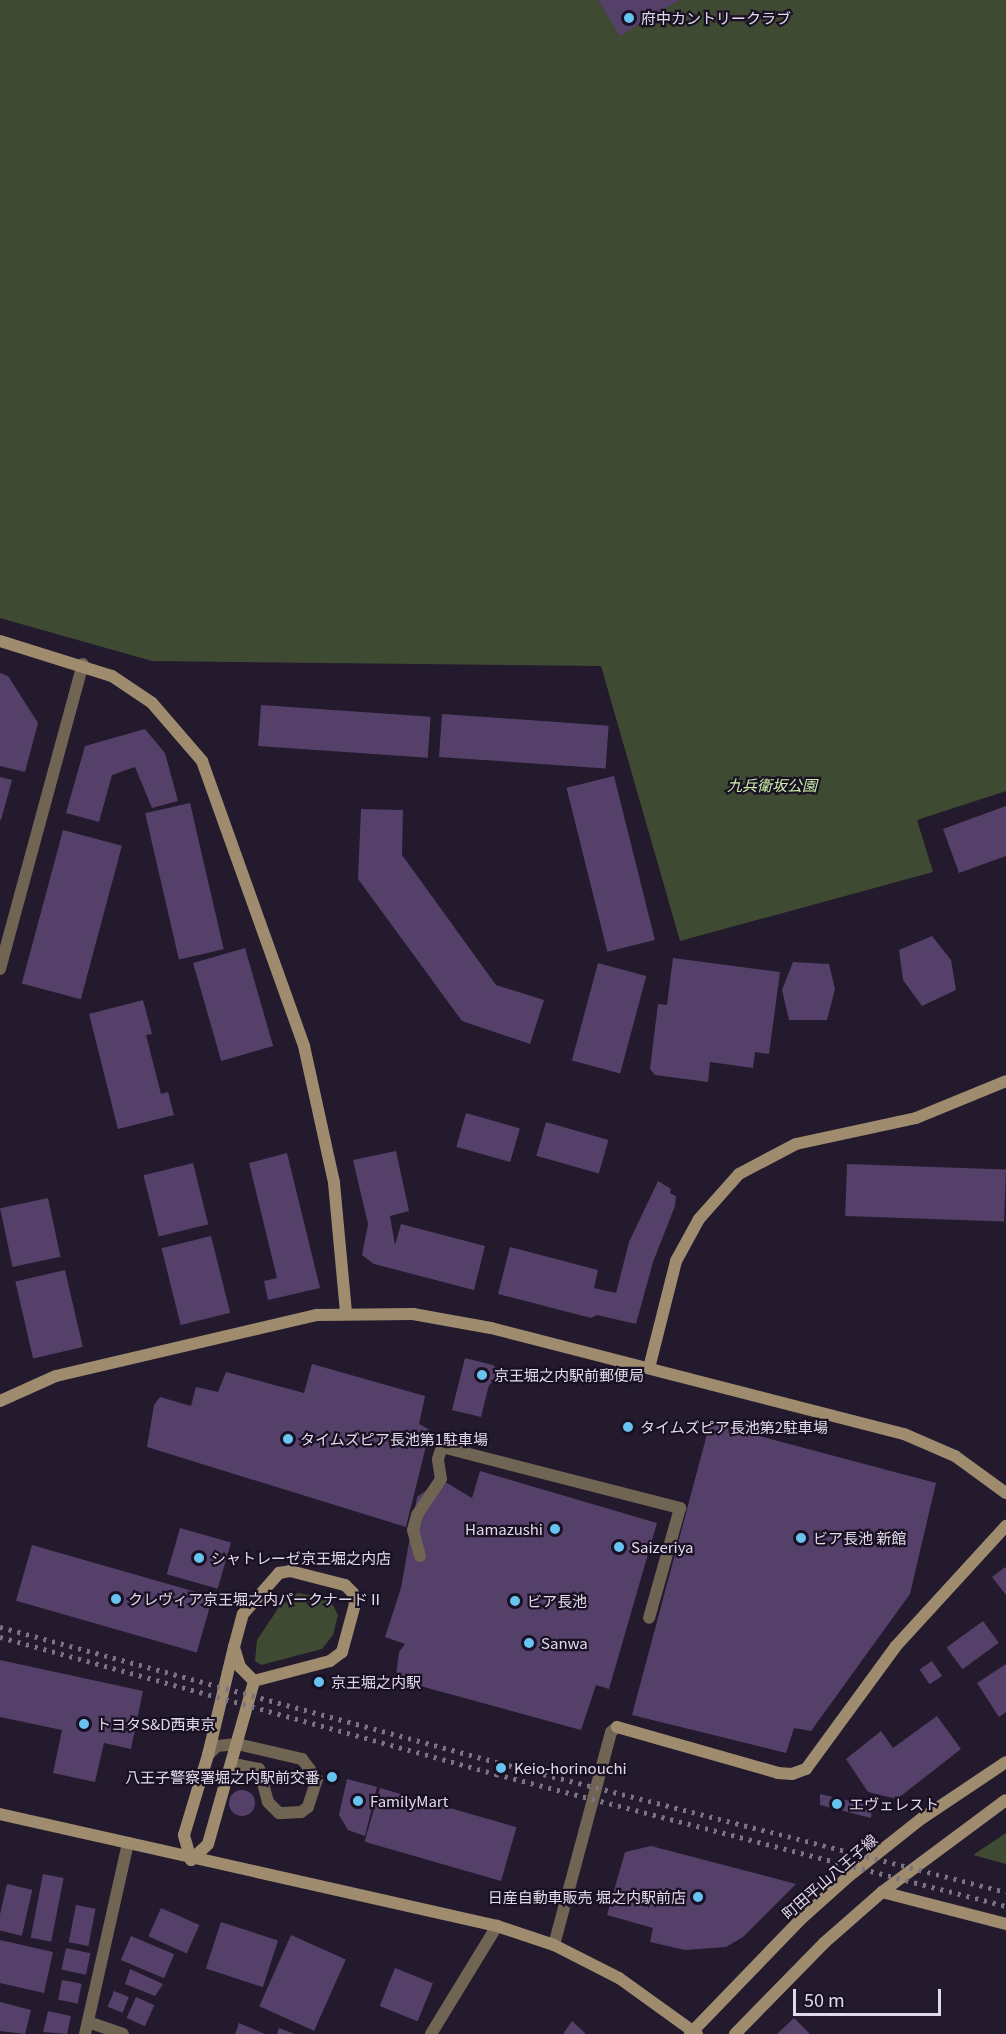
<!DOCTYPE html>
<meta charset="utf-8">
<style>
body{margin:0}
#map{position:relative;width:1006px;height:2034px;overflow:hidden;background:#231a2d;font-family:Georgia,"Noto Sans JP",serif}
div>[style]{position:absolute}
.green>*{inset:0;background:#3e4a31}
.building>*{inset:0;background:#544069;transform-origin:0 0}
.round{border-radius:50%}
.street>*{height:12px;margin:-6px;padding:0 6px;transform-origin:6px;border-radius:6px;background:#706452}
.secondary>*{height:12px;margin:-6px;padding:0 6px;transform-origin:6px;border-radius:6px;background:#9f8c6f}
.rail>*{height:4.5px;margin-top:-2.25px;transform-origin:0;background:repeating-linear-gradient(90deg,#7b7384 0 3px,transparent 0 9px)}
.dots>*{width:16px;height:16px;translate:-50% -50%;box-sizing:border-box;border:3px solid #1a1023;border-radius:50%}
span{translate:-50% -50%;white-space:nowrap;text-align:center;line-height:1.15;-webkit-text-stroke:4.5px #1a1023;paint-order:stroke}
.poi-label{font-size:15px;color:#e1dae8}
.left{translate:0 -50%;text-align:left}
.right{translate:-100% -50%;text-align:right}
.park-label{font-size:15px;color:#ccefa8;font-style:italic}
.street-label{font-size:15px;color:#e1dae8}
.scale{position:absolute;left:793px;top:1989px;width:148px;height:27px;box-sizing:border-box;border:3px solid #e1dae8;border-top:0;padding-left:8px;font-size:18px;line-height:21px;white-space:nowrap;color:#e1dae8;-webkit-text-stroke:4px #1a1023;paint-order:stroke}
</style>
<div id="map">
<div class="green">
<div style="clip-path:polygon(0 0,1006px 0,1006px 791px,917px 820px,933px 872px,680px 941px,601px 666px,152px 661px,0 618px)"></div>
<div style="clip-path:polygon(298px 1593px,328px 1599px,334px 1607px,338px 1615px,333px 1635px,322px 1649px,261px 1665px,255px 1661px,257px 1640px,279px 1607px)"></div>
<div style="clip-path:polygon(1006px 1833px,1006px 1864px,973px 1855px)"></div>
</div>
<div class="building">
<div style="clip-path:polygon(598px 0,679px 0,620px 36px)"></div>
<div style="clip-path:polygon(0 673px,8px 676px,38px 723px,25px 772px,0 766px)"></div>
<div style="left:261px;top:705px;width:170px;height:41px;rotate:4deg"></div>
<div style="left:442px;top:714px;width:167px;height:43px;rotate:4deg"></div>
<div style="clip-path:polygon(145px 729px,165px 753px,178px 801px,152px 808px,135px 767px,112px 775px,99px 822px,66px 813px,85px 746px)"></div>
<div style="left:614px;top:776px;width:169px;height:49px;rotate:76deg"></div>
<div style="clip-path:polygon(0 777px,12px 780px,1px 820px,0 820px)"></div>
<div style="left:190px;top:803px;width:150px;height:46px;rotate:77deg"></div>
<div style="clip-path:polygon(1006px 806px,1006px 856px,959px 873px,943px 829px)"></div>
<div style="clip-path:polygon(361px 809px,403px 810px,402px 855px,496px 985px,544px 1000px,530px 1044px,462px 1021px,358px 879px)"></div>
<div style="left:63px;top:830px;width:61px;height:159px;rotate:15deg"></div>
<div style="clip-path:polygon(932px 936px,951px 960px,956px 990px,922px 1006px,903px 980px,899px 950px)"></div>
<div style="left:245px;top:948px;width:102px;height:54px;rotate:74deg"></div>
<div style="clip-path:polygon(673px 958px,780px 972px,769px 1054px,755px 1052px,753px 1068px,710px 1062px,708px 1082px,655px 1075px,650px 1069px,658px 1004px,667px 1005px)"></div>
<div style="clip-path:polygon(793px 962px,829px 964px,835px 989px,827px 1020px,789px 1020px,782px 990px)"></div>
<div style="left:598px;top:963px;width:50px;height:101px;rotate:15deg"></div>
<div style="clip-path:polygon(143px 1000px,152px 1034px,146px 1035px,161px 1094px,168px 1092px,174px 1115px,118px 1129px,89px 1014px)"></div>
<div style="left:466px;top:1113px;width:56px;height:35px;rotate:16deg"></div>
<div style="left:546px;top:1122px;width:65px;height:35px;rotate:16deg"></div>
<div style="clip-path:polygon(396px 1151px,409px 1211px,390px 1216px,395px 1245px,401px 1224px,485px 1246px,474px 1290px,374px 1264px,362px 1255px,368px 1224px,353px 1160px)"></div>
<div style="clip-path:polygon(287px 1153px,320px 1288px,268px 1300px,264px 1281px,277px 1278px,249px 1163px)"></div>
<div style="left:193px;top:1163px;width:63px;height:51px;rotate:76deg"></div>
<div style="left:847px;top:1164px;width:159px;height:52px;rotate:2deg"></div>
<div style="clip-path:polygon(658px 1181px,671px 1189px,670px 1193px,676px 1196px,675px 1206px,653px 1262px,636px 1324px,597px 1315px,591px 1318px,498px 1294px,510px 1247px,598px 1270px,594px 1288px,616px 1293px,629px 1242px)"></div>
<div style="left:48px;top:1198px;width:60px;height:49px;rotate:78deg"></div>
<div style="left:211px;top:1236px;width:79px;height:51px;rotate:76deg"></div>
<div style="left:65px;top:1270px;width:79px;height:51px;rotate:77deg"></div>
<div style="clip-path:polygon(465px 1358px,493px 1365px,498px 1371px,498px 1377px,489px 1385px,481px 1417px,452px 1410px)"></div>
<div style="clip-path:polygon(312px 1364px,425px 1396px,419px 1424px,430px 1430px,406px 1527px,147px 1447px,154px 1405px,160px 1397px,191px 1406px,196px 1387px,218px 1392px,226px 1372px,304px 1393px)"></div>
<div style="clip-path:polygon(710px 1423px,936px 1483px,910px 1594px,811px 1731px,794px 1728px,786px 1753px,632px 1715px)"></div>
<div style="clip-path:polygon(480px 1471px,657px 1523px,609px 1689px,596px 1685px,581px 1730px,402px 1681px,396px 1675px,399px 1652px,405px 1644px,385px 1637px,401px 1588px,417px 1497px,435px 1484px,447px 1483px,472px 1498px)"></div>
<div style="left:180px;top:1528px;width:53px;height:48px;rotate:16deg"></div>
<div style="left:32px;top:1545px;width:188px;height:58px;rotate:16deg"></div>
<div style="clip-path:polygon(1005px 1567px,1006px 1569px,1006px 1595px,992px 1577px)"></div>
<div style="left:983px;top:1621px;width:27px;height:45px;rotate:54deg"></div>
<div style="clip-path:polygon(0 1660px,143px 1691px,131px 1749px,104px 1743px,95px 1782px,53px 1773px,62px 1730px,0 1717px)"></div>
<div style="left:932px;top:1661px;width:18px;height:15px;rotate:56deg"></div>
<div style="clip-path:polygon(1006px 1664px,1006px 1712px,999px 1717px,977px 1683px)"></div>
<div style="clip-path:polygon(937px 1716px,961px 1749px,897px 1799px,868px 1792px,846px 1759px,881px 1731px,893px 1748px)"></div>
<div style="clip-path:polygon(347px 1779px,377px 1787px,365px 1836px,348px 1830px,339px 1815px)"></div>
<div style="left:380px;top:1788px;width:142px;height:56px;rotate:16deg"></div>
<div class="round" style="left:229px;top:1790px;width:26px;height:26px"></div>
<div style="clip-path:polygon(820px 1794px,872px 1806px,871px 1818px,820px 1805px)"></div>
<div style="clip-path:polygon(651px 1846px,796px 1884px,743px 1937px,726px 1947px,685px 1950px,650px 1942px,653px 1928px,607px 1915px,625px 1852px)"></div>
<div style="left:43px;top:1874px;width:21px;height:65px;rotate:11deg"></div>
<div style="left:7px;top:1884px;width:26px;height:47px;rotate:13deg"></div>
<div style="left:76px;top:1905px;width:20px;height:38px;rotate:11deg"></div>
<div style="left:161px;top:1908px;width:42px;height:31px;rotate:24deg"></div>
<div style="left:221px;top:1922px;width:60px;height:49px;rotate:18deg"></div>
<div style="left:291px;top:1935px;width:60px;height:78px;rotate:24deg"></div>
<div style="left:131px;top:1936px;width:47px;height:26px;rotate:23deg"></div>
<div style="clip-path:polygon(0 1940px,53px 1952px,44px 1993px,0 1983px)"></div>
<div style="left:66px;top:1948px;width:25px;height:22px;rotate:12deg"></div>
<div style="left:395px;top:1968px;width:41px;height:41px;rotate:22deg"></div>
<div style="clip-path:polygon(130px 1969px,163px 1984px,155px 1996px,125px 1984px)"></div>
<div style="left:62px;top:1980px;width:20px;height:20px;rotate:11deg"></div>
<div style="left:114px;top:1991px;width:16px;height:17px;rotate:22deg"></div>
<div style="left:136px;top:1997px;width:20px;height:23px;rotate:24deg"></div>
<div style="clip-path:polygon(0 2002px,31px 2010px,25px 2034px,0 2031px)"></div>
<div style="clip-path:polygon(48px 2011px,71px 2016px,67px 2034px,43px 2032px)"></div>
<div style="clip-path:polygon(794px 2018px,810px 2034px,777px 2034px)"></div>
<div style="clip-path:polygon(572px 2021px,586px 2034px,563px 2034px)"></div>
<div style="clip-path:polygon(239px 2023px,265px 2034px,235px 2034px)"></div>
<div style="clip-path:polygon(279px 2028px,295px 2034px,277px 2034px)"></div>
</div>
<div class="street">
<div style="left:0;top:969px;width:316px;rotate:-74.8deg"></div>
<div style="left:420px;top:1556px;width:27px;rotate:-105deg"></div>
<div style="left:413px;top:1530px;width:16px;rotate:-75deg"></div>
<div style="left:417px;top:1515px;width:43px;rotate:-56.3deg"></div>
<div style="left:441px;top:1479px;width:20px;rotate:-99deg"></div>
<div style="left:438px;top:1459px;width:13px;rotate:-72deg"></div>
<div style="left:442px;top:1447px;width:246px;rotate:14.4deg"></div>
<div style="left:680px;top:1508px;width:114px;rotate:105.7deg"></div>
<div style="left:208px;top:1755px;width:13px;rotate:-45deg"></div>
<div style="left:217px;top:1746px;width:20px;rotate:-6deg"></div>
<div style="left:237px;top:1744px;width:67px;rotate:13deg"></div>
<div style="left:302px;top:1759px;width:25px;rotate:53deg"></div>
<div style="left:317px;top:1779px;width:29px;rotate:108deg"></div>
<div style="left:308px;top:1807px;width:9px;rotate:144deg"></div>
<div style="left:301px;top:1812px;width:22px;rotate:177deg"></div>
<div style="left:279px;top:1813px;width:16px;rotate:-135deg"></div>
<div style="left:268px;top:1802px;width:34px;rotate:-105deg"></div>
<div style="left:259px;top:1769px;width:20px;rotate:-169deg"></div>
<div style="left:239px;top:1765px;width:15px;rotate:138deg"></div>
<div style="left:554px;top:1945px;width:220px;rotate:-75deg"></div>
<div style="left:611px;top:1732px;width:8px;rotate:-40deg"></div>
<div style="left:88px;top:2022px;width:37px;rotate:19deg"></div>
<div style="left:85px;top:2034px;width:196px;rotate:-77.3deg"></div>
<div style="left:431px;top:2034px;width:127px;rotate:-58.6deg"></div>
</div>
<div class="secondary">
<div style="left:0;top:641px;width:117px;rotate:17.4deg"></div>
<div style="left:112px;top:676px;width:48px;rotate:34deg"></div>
<div style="left:152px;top:703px;width:77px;rotate:49.2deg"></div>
<div style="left:202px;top:761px;width:303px;rotate:70.3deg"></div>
<div style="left:304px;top:1046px;width:140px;rotate:77.6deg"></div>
<div style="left:334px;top:1183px;width:130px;rotate:84.7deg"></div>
<div style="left:649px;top:1368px;width:110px;rotate:-75.8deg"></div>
<div style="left:676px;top:1261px;width:48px;rotate:-61.3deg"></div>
<div style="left:699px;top:1219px;width:60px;rotate:-48.4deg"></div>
<div style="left:739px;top:1174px;width:64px;rotate:-27.8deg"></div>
<div style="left:796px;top:1144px;width:123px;rotate:-12.2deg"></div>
<div style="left:916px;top:1118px;width:97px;rotate:-22.3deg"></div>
<div style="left:0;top:1401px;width:61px;rotate:-24.1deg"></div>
<div style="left:56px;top:1376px;width:268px;rotate:-13.2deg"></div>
<div style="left:317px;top:1315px;width:96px;rotate:-0.6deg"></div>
<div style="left:413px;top:1314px;width:79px;rotate:10.2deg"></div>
<div style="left:491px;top:1328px;width:426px;rotate:14.4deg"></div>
<div style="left:904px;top:1434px;width:56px;rotate:23.3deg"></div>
<div style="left:955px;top:1456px;width:63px;rotate:36deg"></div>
<div style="left:617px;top:1727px;width:167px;rotate:15.9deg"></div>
<div style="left:778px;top:1773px;width:14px;rotate:4deg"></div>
<div style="left:792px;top:1774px;width:15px;rotate:-20deg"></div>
<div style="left:806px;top:1769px;width:152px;rotate:-53.8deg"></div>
<div style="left:896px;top:1646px;width:163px;rotate:-47.5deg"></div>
<div style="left:0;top:1814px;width:509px;rotate:12.7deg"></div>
<div style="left:497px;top:1926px;width:60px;rotate:18.4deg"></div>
<div style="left:554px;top:1945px;width:73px;rotate:26.9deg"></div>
<div style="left:619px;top:1978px;width:96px;rotate:35.7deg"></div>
<div style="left:191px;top:1860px;width:26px;rotate:-106deg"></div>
<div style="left:184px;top:1835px;width:84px;rotate:-73.3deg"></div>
<div style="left:208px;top:1755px;width:111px;rotate:-76.5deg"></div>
<div style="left:234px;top:1647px;width:34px;rotate:-75deg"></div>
<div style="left:243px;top:1614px;width:55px;rotate:-48.7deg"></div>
<div style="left:279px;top:1573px;width:11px;rotate:-10deg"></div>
<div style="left:290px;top:1571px;width:57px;rotate:14.3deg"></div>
<div style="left:345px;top:1585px;width:11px;rotate:45deg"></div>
<div style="left:353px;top:1593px;width:11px;rotate:80deg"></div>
<div style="left:355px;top:1604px;width:50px;rotate:105.2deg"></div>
<div style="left:342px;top:1652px;width:15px;rotate:143deg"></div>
<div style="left:330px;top:1661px;width:79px;rotate:165.3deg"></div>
<div style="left:254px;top:1681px;width:20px;rotate:-135deg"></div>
<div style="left:240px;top:1667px;width:21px;rotate:-107deg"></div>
<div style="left:191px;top:1860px;width:23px;rotate:-43deg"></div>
<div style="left:208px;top:1844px;width:169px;rotate:-74.2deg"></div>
<div style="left:882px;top:1892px;width:128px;rotate:14.5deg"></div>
<div style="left:690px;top:2034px;width:161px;rotate:-46deg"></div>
<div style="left:802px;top:1918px;width:63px;rotate:-41.8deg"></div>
<div style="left:849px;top:1876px;width:92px;rotate:-38.4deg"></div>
<div style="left:921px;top:1819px;width:102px;rotate:-33.8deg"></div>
<div style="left:735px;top:2034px;width:127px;rotate:-45.6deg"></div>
<div style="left:824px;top:1943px;width:77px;rotate:-41.3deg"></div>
<div style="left:882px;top:1892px;width:154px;rotate:-36.6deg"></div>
</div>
<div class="rail">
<div style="left:0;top:1627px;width:518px;rotate:15.22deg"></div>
<div style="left:500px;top:1763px;width:522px;rotate:14.3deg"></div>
<div style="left:0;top:1637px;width:515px;rotate:15.44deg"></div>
<div style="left:496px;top:1774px;width:527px;rotate:14.51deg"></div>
</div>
<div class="dots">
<div style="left:629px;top:18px;background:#67c4f0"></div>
<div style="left:482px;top:1375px;background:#67c4f0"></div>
<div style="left:628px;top:1427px;background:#67c4f0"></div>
<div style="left:288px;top:1439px;background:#67c4f0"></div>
<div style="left:555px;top:1529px;background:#67c4f0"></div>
<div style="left:801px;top:1538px;background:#67c4f0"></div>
<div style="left:619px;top:1547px;background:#67c4f0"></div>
<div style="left:199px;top:1558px;background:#67c4f0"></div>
<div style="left:116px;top:1599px;background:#67c4f0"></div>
<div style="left:515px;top:1601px;background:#67c4f0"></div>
<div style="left:529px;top:1643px;background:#67c4f0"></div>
<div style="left:319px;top:1682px;background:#67c4f0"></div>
<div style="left:84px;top:1724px;background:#67c4f0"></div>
<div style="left:501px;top:1768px;background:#67c4f0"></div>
<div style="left:332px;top:1777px;background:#67c4f0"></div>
<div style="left:358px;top:1801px;background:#67c4f0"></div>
<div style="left:837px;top:1804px;background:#67c4f0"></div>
<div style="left:698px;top:1897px;background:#67c4f0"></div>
</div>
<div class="poi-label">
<span class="left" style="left:641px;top:18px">府中カントリークラブ</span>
<span class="left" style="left:494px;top:1375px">京王堀之内駅前郵便局</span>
<span class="left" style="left:640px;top:1427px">タイムズピア長池第2駐車場</span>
<span class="left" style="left:300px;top:1439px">タイムズピア長池第1駐車場</span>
<span class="right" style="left:543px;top:1529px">Hamazushi</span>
<span class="left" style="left:813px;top:1538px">ビア長池 新館</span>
<span class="left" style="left:631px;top:1547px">Saizeriya</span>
<span class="left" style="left:211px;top:1558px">シャトレーゼ京王堀之内店</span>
<span class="left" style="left:128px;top:1599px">クレヴィア京王堀之内パークナードⅡ</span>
<span class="left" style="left:527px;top:1601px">ビア長池</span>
<span class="left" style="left:541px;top:1643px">Sanwa</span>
<span class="left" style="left:331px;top:1682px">京王堀之内駅</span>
<span class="left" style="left:96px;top:1724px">トヨタS&amp;D西東京</span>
<span class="left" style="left:514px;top:1768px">Keio-horinouchi</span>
<span class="right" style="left:320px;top:1777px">八王子警察署堀之内駅前交番</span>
<span class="left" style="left:370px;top:1801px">FamilyMart</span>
<span class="left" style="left:849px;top:1804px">エヴェレスト</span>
<span class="right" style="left:686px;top:1897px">日産自動車販売 堀之内駅前店</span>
</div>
<div class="park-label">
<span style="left:772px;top:785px">九兵衛坂公園</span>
</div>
<div class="street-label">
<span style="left:829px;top:1876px;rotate:-41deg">町田平山八王子線</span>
</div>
<div class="scale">50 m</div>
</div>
